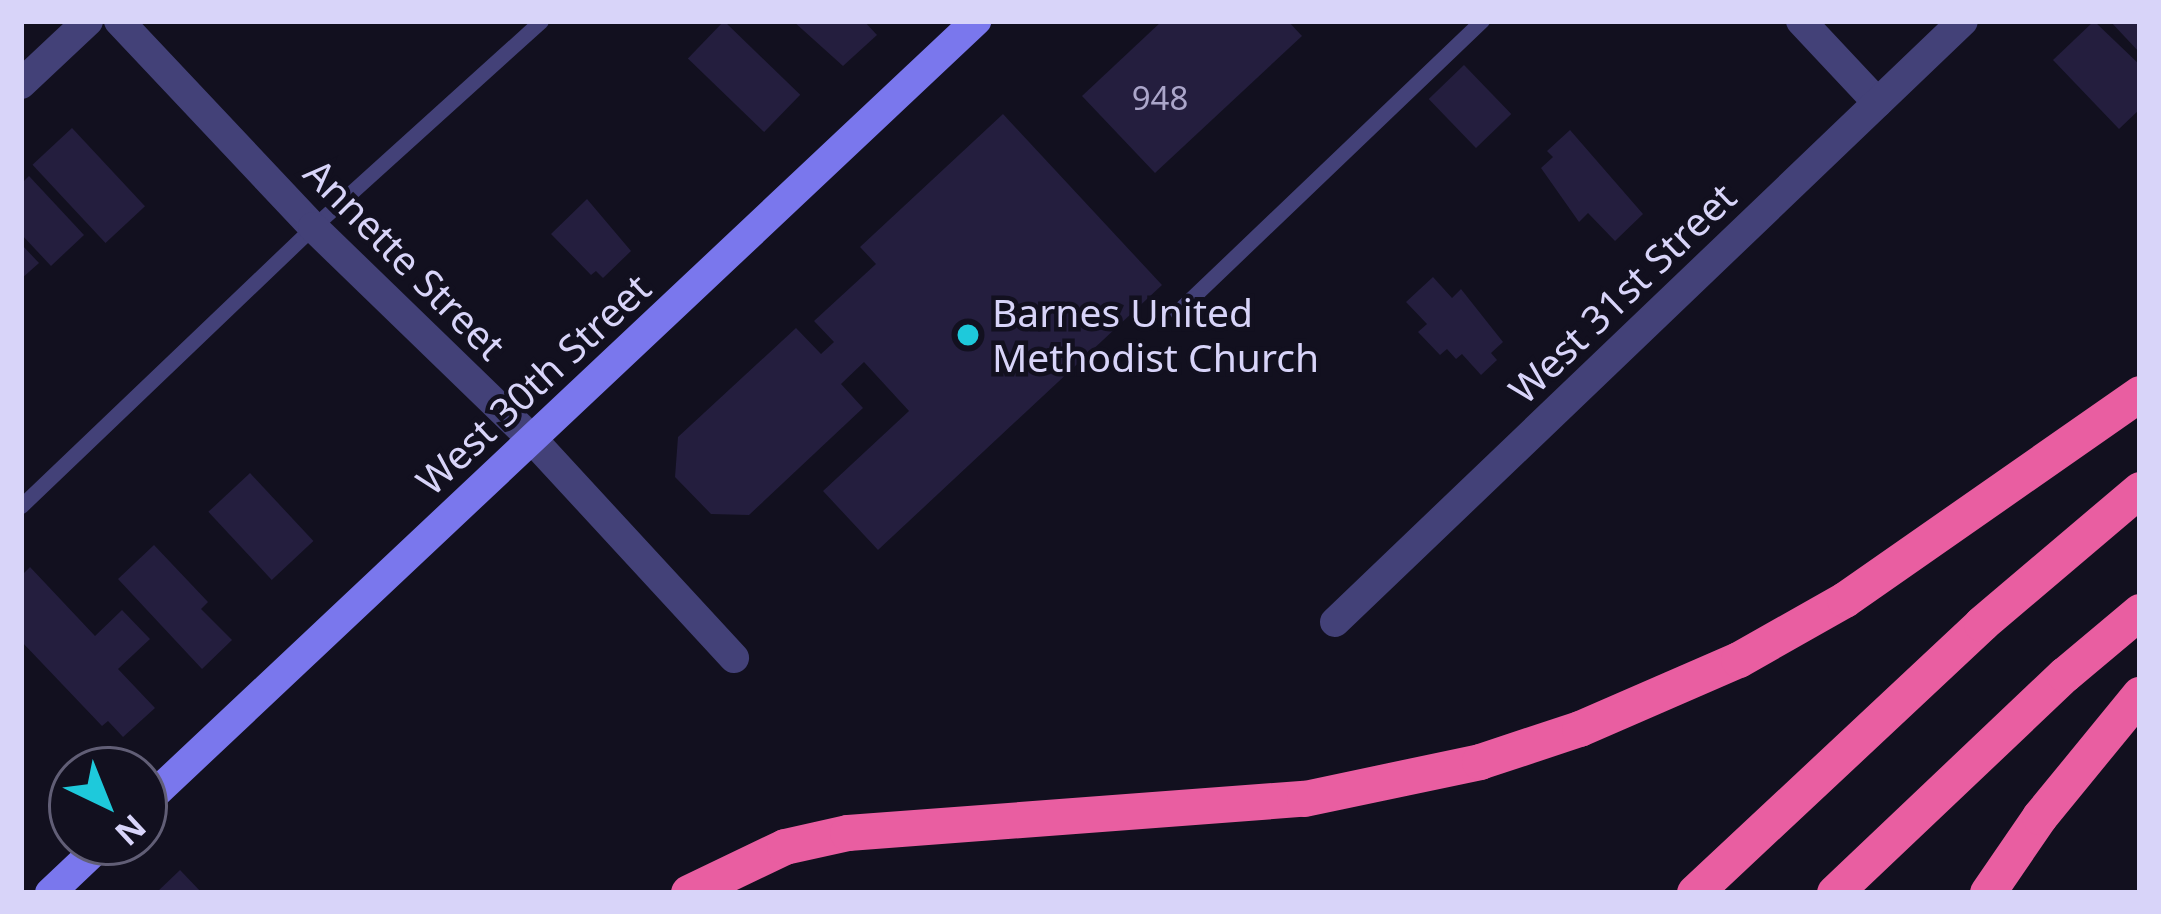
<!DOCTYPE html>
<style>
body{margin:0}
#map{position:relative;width:2161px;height:914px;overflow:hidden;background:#12101f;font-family:"Noto Sans",sans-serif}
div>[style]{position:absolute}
.building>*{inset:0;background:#241e3e;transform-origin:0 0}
.lane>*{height:15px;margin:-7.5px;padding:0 7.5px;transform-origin:7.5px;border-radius:7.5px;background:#434178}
.street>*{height:30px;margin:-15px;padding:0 15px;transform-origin:15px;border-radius:15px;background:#434178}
.secondary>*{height:30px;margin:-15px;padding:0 15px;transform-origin:15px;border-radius:15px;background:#7a77ed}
.highway>*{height:36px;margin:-18px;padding:0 18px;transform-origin:18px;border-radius:18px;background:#e95ea1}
.dots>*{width:33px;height:33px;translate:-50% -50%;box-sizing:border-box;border:6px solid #12101f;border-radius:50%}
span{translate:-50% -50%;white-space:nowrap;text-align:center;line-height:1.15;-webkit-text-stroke:9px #12101f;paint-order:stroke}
.number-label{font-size:33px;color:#aba6ca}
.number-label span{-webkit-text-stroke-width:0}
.street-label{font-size:39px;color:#d8d4f9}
.poi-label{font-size:39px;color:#d8d4f9}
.left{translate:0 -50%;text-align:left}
.frame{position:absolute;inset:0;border:24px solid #d8d4f9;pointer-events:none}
.north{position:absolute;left:48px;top:746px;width:120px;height:120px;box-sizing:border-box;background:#12101f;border:3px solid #615e76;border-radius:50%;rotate:137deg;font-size:33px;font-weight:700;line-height:48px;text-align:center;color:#d8d4f9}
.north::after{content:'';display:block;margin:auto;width:42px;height:54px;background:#1ec9db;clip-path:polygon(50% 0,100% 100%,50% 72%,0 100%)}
</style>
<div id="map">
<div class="building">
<div style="left:724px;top:21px;width:106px;height:52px;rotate:44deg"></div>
<div style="clip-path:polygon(793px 21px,864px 21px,877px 35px,843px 66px)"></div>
<div style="clip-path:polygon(1162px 21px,1288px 21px,1302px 36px,1155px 173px,1082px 96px)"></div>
<div style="clip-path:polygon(2094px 21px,2140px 65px,2140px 109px,2119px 129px,2053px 60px)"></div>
<div style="clip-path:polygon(2110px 21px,2140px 21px,2140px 53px)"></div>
<div style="left:1464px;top:65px;width:68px;height:49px;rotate:46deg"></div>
<div style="clip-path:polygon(1003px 114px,1162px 285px,878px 550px,823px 491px,909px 411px,864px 362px,841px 384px,863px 408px,749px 515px,711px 514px,675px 477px,678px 437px,796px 328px,821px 354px,834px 342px,814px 321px,876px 264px,860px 247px)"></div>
<div style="left:72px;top:128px;width:107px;height:54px;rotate:47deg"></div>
<div style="clip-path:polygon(1570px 130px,1643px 214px,1615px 241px,1588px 213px,1579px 222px,1541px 168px,1553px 157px,1547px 151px)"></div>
<div style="clip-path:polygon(29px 176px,84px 235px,51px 266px,21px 234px,21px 184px)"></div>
<div style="clip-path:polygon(587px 199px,631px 251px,603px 278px,596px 271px,591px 275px,551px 234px)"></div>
<div style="clip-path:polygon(21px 244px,39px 263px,21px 279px)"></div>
<div style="clip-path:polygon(1433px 277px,1452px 298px,1461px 289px,1503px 342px,1491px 353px,1497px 360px,1481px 375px,1462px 354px,1456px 359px,1447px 349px,1440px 355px,1418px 332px,1427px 324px,1406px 302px)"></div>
<div style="left:250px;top:473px;width:93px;height:57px;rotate:47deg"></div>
<div style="clip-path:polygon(154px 545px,208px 602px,201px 609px,232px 640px,202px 669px,118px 579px)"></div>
<div style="clip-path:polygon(30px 567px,95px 636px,122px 610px,150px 639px,118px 669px,155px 708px,123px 737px,108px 721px,102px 726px,21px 641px,21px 576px)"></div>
<div style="clip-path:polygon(180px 870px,202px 893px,156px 893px)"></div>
</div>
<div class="lane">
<div style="left:1177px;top:312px;width:422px;rotate:-43.7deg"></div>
<div style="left:21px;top:506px;width:404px;rotate:-43.7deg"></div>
<div style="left:313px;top:227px;width:307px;rotate:-42.1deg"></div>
</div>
<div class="street">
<div style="left:119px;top:21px;width:283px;rotate:46.7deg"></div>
<div style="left:313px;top:227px;width:305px;rotate:44.1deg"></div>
<div style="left:532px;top:439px;width:298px;rotate:47.3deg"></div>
<div style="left:1801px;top:21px;width:112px;rotate:46.8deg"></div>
<div style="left:21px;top:84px;width:92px;rotate:-43.2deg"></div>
<div style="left:1335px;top:622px;width:869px;rotate:-43.74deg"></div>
</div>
<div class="secondary">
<div style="left:144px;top:804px;width:1143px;rotate:-43.26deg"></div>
<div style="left:50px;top:893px;width:74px;rotate:-43.4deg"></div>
</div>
<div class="highway">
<div style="left:689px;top:893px;width:106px;rotate:-25.6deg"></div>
<div style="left:785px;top:847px;width:65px;rotate:-12.5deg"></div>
<div style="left:848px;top:833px;width:458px;rotate:-4.3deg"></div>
<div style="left:1305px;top:799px;width:179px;rotate:-11.9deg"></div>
<div style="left:1480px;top:762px;width:105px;rotate:-18.3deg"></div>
<div style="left:1580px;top:729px;width:173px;rotate:-23.5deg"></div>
<div style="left:1739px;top:660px;width:122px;rotate:-29.5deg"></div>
<div style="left:1845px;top:600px;width:360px;rotate:-34.9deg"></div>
<div style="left:1695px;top:893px;width:393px;rotate:-43.1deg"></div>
<div style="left:1982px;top:624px;width:207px;rotate:-40.3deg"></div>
<div style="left:1835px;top:893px;width:317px;rotate:-43.5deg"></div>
<div style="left:2065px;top:675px;width:98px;rotate:-40deg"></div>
<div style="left:1988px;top:893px;width:92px;rotate:-55.6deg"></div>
<div style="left:2040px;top:817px;width:158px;rotate:-50.7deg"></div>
</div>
<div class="dots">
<div style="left:968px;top:335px;background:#1ec9db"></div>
</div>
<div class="number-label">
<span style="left:1160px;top:98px">948</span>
</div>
<div class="street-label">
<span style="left:405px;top:259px;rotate:45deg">Annette Street</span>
<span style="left:1622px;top:293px;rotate:-44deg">West 31st Street</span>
<span style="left:533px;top:384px;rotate:-43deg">West 30th Street</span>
</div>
<div class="poi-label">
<span class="left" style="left:992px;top:335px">Barnes United<br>Methodist Church</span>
</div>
<div class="frame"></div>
<div class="north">N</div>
</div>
